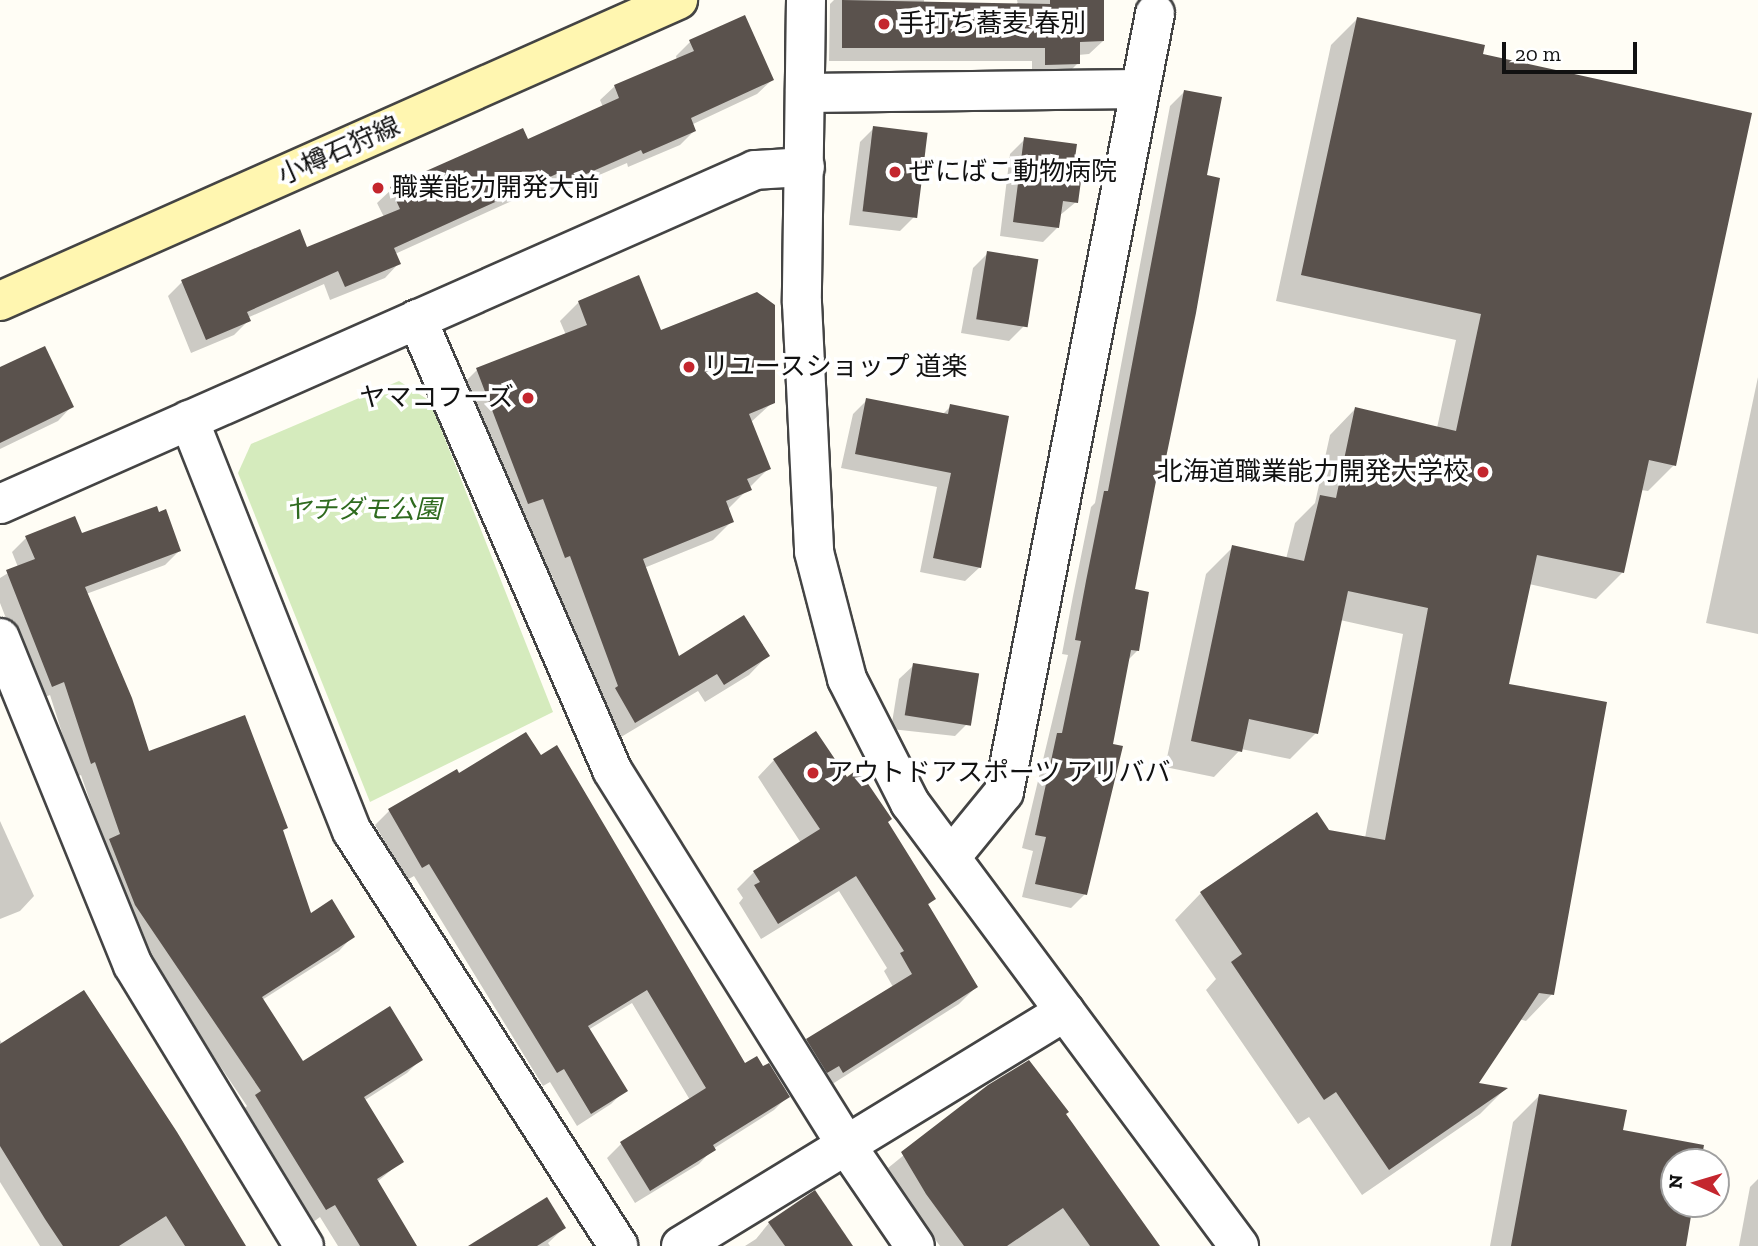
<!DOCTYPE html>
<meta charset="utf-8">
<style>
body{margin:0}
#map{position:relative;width:1758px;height:1246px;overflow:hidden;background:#fffdf5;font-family:"Zilla Slab","Noto Sans JP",serif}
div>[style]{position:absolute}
.green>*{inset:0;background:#d5ebbd}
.shadow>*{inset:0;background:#0003}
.building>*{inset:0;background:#5a524d;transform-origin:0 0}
.roads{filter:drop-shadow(2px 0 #444) drop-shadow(-2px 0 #444) drop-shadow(0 2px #444) drop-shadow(0 -2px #444)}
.street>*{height:38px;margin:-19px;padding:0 19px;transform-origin:19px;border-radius:19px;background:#fff}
.secondary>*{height:38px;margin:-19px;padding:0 19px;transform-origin:19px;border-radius:19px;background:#fff6b0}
.dots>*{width:19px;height:19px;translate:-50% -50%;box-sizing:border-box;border:4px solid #fff;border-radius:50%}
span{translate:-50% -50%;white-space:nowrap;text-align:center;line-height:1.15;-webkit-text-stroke:7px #fff;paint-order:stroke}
.poi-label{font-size:26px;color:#111}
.left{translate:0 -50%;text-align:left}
.right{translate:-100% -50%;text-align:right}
.street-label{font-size:26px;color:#111}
.park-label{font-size:26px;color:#2f6b1f;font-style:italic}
.north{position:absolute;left:1660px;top:1148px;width:70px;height:70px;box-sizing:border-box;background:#fff;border:2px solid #a0a0a0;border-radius:50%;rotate:274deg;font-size:19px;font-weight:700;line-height:28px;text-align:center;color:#111}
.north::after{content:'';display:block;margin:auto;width:24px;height:32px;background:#c4262e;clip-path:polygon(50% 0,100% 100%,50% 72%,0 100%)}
.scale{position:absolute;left:1502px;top:42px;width:135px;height:32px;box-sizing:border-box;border:4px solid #111;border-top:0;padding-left:9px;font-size:21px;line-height:24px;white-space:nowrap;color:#111;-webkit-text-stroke:5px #fff;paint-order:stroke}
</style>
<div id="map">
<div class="green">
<div style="clip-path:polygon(399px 381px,430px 401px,553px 712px,370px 802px,238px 473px,251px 444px)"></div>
</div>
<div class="shadow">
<div style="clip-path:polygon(834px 0,924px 0,924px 5px,1018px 5px,1017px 0,1102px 0,1103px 41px,1089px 54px,1078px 55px,1078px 63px,1064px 77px,1032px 78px,1032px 61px,829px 61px,830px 4px)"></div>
<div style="clip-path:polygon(744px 18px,772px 80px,757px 94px,691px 125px,694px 131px,680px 145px,628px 167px,627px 163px,553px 195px,549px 184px,395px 254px,399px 263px,385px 278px,330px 300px,324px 284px,247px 318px,248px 321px,234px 335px,191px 353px,168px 296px,182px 282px,306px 249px,384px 217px,377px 203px,392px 189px,527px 142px,603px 107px,600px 100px,615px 86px,677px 60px,676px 56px,690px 42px)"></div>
<div style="clip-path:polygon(1357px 19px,1481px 55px,1674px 465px,1648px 491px,1641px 490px,1623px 572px,1596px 599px,1529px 584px,1507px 686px,1552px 994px,1526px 1021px,1519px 1019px,1476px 1084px,1505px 1089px,1480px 1114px,1362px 1195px,1309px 1117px,1298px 1124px,1206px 990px,1216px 979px,1175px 920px,1201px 893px,1328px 831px,1365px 838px,1403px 634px,1340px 620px,1316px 733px,1290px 759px,1241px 749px,1214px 777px,1165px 767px,1206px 574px,1233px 547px,1286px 559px,1295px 523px,1315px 503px,1330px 435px,1356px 408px,1437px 428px,1456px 340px,1276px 301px,1331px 45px)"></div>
<div style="clip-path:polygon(1184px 92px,1205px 176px,1160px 476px,1155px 481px,1133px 591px,1137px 651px,1127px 661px,1085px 894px,1071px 908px,1022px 897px,1033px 851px,1022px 848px,1068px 655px,1062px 654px,1073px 596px,1091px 507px,1095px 503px,1170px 106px)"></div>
<div style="clip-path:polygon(874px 128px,914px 217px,900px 231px,849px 225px,860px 142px)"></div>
<div style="clip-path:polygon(1025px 139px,1072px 166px,1076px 202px,1059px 216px,1057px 228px,1043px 242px,1000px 236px,1010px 154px)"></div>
<div style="clip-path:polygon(988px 253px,1023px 327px,1009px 341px,961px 333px,973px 268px)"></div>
<div style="clip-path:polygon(579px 302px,660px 332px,773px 402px,750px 423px,769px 468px,727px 510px,732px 521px,713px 540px,644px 568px,678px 658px,767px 656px,749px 675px,705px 702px,698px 691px,616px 740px,600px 706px,551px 573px,546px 575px,524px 516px,509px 522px,458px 389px,477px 370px,566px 335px,560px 321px)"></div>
<div style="clip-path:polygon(0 369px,72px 406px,58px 421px,0 449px)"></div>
<div style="clip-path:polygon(1758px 377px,1758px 634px,1706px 623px)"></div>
<div style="clip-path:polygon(867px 400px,942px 415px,951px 406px,980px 567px,965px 581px,920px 572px,937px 487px,841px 468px,853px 414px)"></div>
<div style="clip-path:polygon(74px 518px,81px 535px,179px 551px,165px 565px,86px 594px,148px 753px,286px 828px,281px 832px,310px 916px,353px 936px,339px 951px,262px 1000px,303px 1063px,421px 1059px,407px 1073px,365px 1100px,402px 1161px,377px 1182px,411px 1246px,338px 1246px,320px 1217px,312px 1223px,242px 1111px,247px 1106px,121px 919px,95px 854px,105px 845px,81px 775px,76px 777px,50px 695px,38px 700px,0 603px,0 578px,18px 567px,12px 552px,26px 538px)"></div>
<div style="clip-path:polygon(914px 665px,970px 721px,955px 736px,891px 729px,899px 679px)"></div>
<div style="clip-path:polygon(774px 760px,846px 779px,886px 823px,934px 899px,927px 906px,976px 987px,959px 1004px,826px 1088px,790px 1058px,807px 1041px,893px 987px,884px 971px,887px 968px,839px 891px,761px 939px,739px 903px,743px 898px,737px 889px,754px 872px,801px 843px,758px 777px)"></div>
<div style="clip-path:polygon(456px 772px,745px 1066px,788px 1096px,774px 1110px,713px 1149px,699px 1164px,635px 1203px,607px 1158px,621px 1144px,690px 1100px,632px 1003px,588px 1030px,625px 1090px,611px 1104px,577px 1126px,550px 1082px,543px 1086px,414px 876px,407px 880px,375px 825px,389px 811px)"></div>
<div style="clip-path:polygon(0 821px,34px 896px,20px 911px,0 919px)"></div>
<div style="clip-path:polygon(0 1040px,3px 1045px,244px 1246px,40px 1246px,0 1182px)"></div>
<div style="clip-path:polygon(989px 1086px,1144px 1246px,940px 1246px,912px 1208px,888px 1168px)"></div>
<div style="clip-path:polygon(1539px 1096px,1699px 1162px,1674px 1162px,1674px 1204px,1691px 1204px,1684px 1246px,1490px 1246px,1513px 1122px)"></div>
<div style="clip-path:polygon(1758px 1179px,1758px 1246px,1739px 1246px,1750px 1187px)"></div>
<div style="clip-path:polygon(769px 1223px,848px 1246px,745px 1246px,756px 1239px)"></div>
<div style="clip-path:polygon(564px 1228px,548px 1243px,550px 1246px,479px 1246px)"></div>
</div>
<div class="building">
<div style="clip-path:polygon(842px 0,1050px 4px,1050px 0,1104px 0,1104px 41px,1080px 42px,1080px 64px,1045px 65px,1045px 48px,842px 48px)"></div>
<div style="clip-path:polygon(745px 15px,774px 80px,691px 118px,696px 131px,643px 154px,641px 150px,568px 182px,563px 171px,394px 248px,401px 264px,345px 287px,338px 271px,247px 312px,251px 321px,206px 340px,181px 280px,300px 229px,307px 247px,400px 209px,390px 187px,523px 128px,528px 139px,619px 98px,614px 85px,694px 51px,689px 40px)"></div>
<div style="clip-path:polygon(1357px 17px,1485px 45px,1483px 54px,1752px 113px,1676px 466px,1649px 460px,1624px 573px,1537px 555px,1509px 684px,1607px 702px,1554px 995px,1539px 993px,1479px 1083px,1508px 1088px,1389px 1170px,1336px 1092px,1324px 1100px,1231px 962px,1242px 954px,1200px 892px,1317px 812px,1329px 830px,1385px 840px,1428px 608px,1348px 591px,1318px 734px,1249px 719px,1242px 752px,1191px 741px,1232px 545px,1304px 561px,1320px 495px,1336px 498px,1355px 407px,1456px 431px,1481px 314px,1301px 275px)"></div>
<div style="clip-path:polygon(1184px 90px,1222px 97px,1207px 175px,1220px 178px,1196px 313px,1162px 477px,1157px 476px,1135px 589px,1149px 592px,1139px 651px,1131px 650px,1113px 744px,1123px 746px,1087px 895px,1035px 884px,1046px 837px,1035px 835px,1057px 733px,1062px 733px,1081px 641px,1075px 640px,1086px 581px,1104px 491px,1108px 491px)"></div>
<div style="left:873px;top:126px;width:55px;height:86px;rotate:7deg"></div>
<div style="clip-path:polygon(1024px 137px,1077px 144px,1074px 165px,1083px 166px,1078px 203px,1063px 201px,1059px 228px,1013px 222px)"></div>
<div style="left:987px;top:251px;width:52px;height:69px;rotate:9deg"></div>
<div style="clip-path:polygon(639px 275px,661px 330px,757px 292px,775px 305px,775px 403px,749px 414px,771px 469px,747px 479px,752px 490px,726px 501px,734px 522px,643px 559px,679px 656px,744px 615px,770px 656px,724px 685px,717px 674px,635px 723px,615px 688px,618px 686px,570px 556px,565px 558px,543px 499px,528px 504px,476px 368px,587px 325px,578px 301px)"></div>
<div style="clip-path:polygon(45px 346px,74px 407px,0 443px,0 367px)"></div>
<div style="clip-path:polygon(866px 398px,948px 414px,950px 404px,1009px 416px,981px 568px,933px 558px,951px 473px,855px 454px)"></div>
<div style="clip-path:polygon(157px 506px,159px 512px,166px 509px,181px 551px,85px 587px,132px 698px,149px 751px,245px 715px,288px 828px,283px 830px,311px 913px,332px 899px,355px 937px,262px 997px,303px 1061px,390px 1006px,423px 1060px,364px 1097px,404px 1162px,377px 1179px,417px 1246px,360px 1246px,335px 1205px,326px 1210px,255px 1095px,261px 1091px,135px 905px,109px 839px,120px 834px,95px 762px,91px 764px,64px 682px,52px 687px,6px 570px,35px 559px,25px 536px,75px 516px,82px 533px)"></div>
<div style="left:913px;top:663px;width:67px;height:53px;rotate:9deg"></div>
<div style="clip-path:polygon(816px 731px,847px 777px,858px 769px,892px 819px,888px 822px,936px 899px,928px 904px,978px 987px,843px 1073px,839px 1066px,827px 1073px,806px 1039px,912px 974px,900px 953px,904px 951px,856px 876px,778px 924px,754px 885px,760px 882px,753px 871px,820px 829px,773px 759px)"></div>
<div style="clip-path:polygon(526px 732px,541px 755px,557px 745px,745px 1063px,757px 1056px,763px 1066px,769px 1063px,790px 1097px,713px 1145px,716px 1150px,650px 1191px,620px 1142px,706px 1088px,647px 990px,588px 1026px,628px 1091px,591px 1114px,564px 1069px,557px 1073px,429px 864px,422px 868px,388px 809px,457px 769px,459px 773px)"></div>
<div style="clip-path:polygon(84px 990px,177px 1132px,246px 1246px,185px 1246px,166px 1216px,119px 1246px,63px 1246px,45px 1219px,0 1146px,0 1044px)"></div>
<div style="clip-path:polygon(1029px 1060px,1069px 1112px,1066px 1114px,1160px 1246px,1090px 1246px,1063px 1208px,1007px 1246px,964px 1246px,926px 1194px,901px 1152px,988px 1085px)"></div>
<div style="clip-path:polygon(1539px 1094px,1627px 1110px,1623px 1130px,1704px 1145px,1701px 1162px,1674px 1162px,1674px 1204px,1693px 1204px,1686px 1246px,1511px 1246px)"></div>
<div style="clip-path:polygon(815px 1190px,853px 1246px,785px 1246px,768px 1222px)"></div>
<div style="clip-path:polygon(547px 1197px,566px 1228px,537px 1246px,468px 1246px)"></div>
</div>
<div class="roads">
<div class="street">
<div style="left:806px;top:0;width:303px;rotate:90.8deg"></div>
<div style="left:802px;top:303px;width:249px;rotate:87.2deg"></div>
<div style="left:814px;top:552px;width:131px;rotate:75.4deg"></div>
<div style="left:847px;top:679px;width:139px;rotate:63.1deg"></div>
<div style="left:910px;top:803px;width:552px;rotate:53.4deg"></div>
<div style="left:805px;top:93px;width:335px;rotate:-0.7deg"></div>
<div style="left:417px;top:319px;width:491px;rotate:66.6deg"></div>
<div style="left:612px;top:770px;width:442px;rotate:58deg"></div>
<div style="left:846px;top:1145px;width:122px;rotate:55.7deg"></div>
<div style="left:189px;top:420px;width:442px;rotate:68.4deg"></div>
<div style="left:352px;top:831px;width:493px;rotate:57.3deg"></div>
<div style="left:0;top:504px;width:826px;rotate:-23.86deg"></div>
<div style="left:755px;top:170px;width:50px;rotate:-3.4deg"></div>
<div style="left:0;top:638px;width:353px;rotate:67.9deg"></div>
<div style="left:133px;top:965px;width:329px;rotate:58.7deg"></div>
<div style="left:951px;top:857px;width:84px;rotate:-50.8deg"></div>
<div style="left:1004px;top:792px;width:793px;rotate:-79.02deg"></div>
<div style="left:681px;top:1246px;width:450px;rotate:-31.4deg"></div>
</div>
<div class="secondary">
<div style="left:0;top:301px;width:742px;rotate:-23.94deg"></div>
</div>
</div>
<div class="dots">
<div style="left:884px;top:24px;background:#c4262e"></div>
<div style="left:895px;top:172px;background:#c4262e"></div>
<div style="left:378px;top:188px;background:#c4262e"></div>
<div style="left:689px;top:367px;background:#c4262e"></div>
<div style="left:528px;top:398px;background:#c4262e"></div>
<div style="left:1483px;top:472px;background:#c4262e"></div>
<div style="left:813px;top:773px;background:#c4262e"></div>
</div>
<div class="poi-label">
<span class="left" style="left:898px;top:24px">手打ち蕎麦 春別</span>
<span class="left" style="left:909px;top:172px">ぜにばこ動物病院</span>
<span class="left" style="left:392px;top:188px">職業能力開発大前</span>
<span class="left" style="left:703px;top:367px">リユースショップ 道楽</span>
<span class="right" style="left:514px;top:398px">ヤマコフーズ</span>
<span class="right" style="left:1469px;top:472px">北海道職業能力開発大学校</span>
<span class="left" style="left:827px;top:773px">アウトドアスポーツ アリババ</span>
</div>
<div class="street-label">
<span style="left:339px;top:151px;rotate:-24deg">小樽石狩線</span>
</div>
<div class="park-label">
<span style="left:363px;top:510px">ヤチダモ公園</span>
</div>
<div class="north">N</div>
<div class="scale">20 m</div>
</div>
